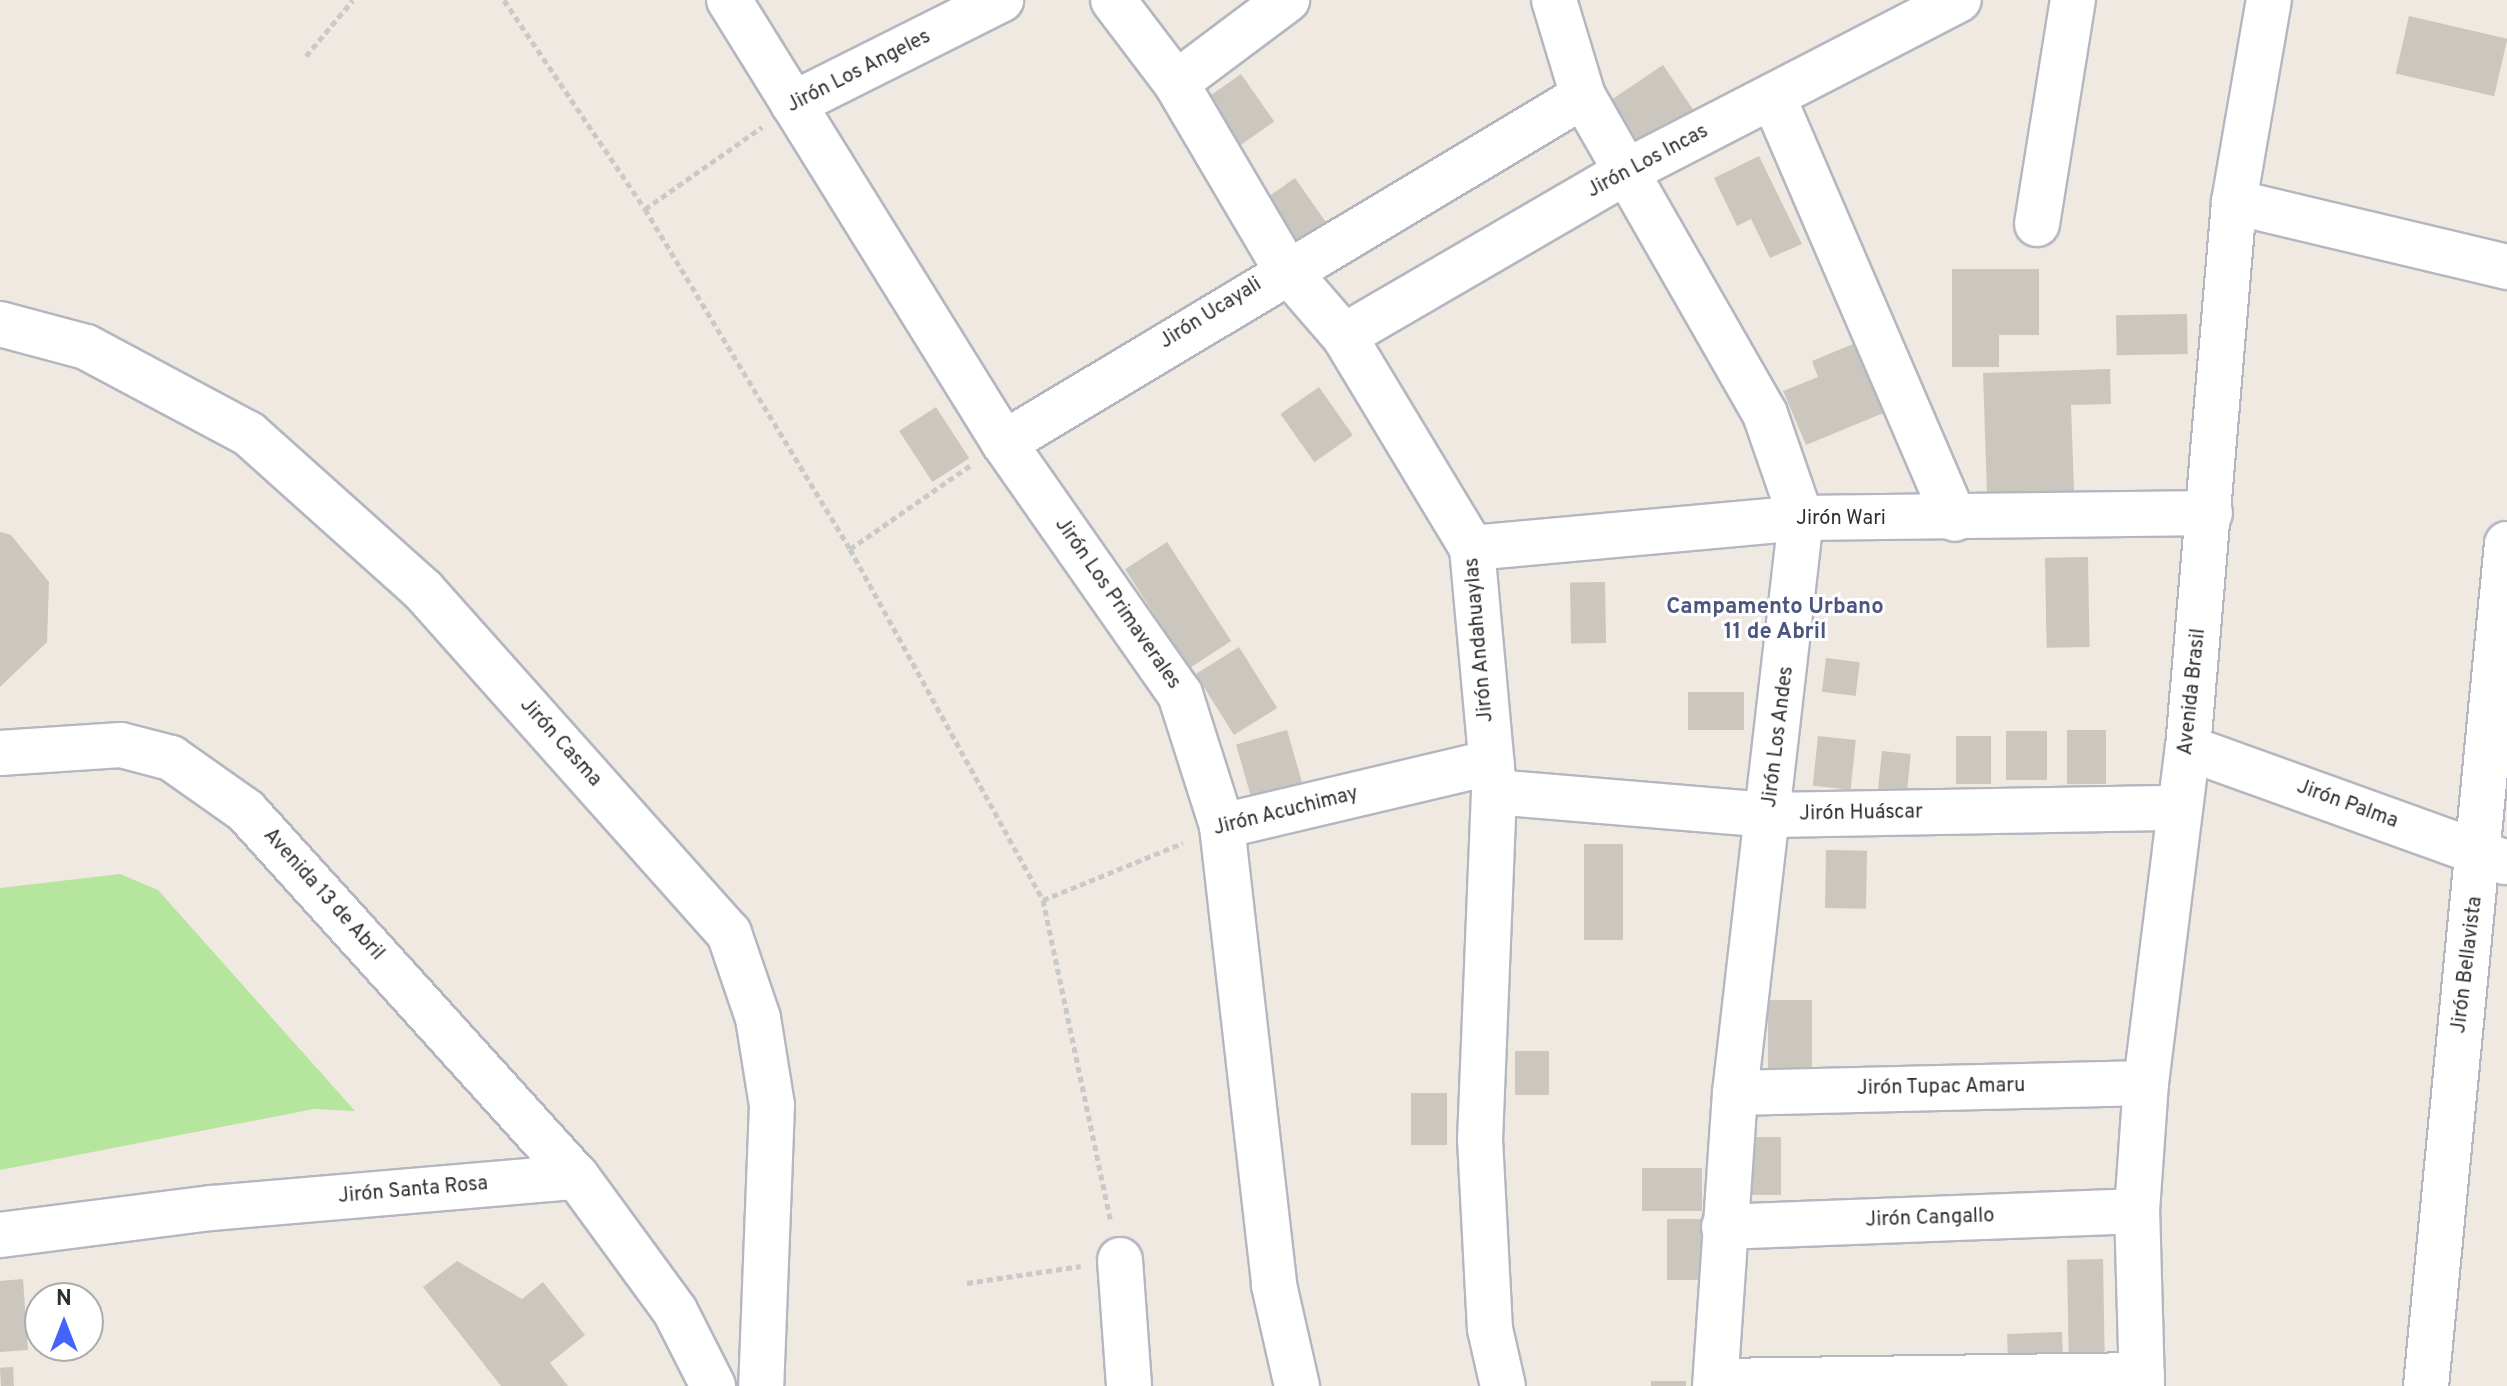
<!DOCTYPE html>
<meta charset="utf-8">
<style>
body{margin:0}
#map{position:relative;width:2507px;height:1386px;overflow:hidden;background:#efe9e1;font-family:Overpass,sans-serif}
div>[style]{position:absolute}
.green>*{inset:0;background:#b6e59e}
.building>*{inset:0;background:#cbc7bf;transform-origin:0 0}
.path>*{height:5px;margin-top:-2.5px;transform-origin:0;background:repeating-linear-gradient(90deg,#c9c9c9 0 6px,transparent 0 10px)}
.roads{filter:drop-shadow(2px 0 #b4b7c1) drop-shadow(-2px 0 #b4b7c1) drop-shadow(0 2px #b4b7c1) drop-shadow(0 -2px #b4b7c1)}
.minor>*{height:44px;margin:-22px;padding:0 22px;transform-origin:22px;border-radius:22px;background:#fff}
span{translate:-50% -50%;white-space:nowrap;text-align:center;line-height:1.15;-webkit-text-stroke:6px #fff;paint-order:stroke}
.street-label{font-size:20px;color:#2e2e2e}
.neighbourhood-label{font-size:22px;color:#4d5680;font-weight:700}
.north{position:absolute;left:24px;top:1282px;width:80px;height:80px;box-sizing:border-box;background:#fff;border:2px solid #ababab;border-radius:50%;rotate:0deg;font-size:22px;font-weight:700;line-height:32px;text-align:center;color:#2e2e2e}
.north::after{content:'';display:block;margin:auto;width:28px;height:36px;background:#4264fb;clip-path:polygon(50% 0,100% 100%,50% 72%,0 100%)}
</style>
<div id="map">
<div class="green">
<div style="clip-path:polygon(120px 874px,158px 890px,355px 1111px,314px 1109px,0 1170px,0 888px)"></div>
</div>
<div class="building">
<div style="left:2409px;top:16px;width:101px;height:59px;rotate:13deg"></div>
<div style="left:1663px;top:65px;width:58px;height:65px;rotate:56deg"></div>
<div style="left:1241px;top:74px;width:58px;height:60px;rotate:55deg"></div>
<div style="clip-path:polygon(1759px 156px,1802px 244px,1770px 258px,1751px 219px,1737px 226px,1714px 178px)"></div>
<div style="left:1295px;top:178px;width:62px;height:50px;rotate:55deg"></div>
<div style="clip-path:polygon(1952px 269px,2039px 269px,2039px 335px,1999px 335px,1999px 367px,1952px 367px)"></div>
<div style="left:2187px;top:314px;width:40px;height:71px;rotate:89deg"></div>
<div style="clip-path:polygon(1870px 337px,1898px 407px,1806px 445px,1783px 391px,1818px 377px,1812px 361px)"></div>
<div style="clip-path:polygon(2110px 369px,2111px 404px,2071px 405px,2074px 491px,1987px 493px,1983px 373px)"></div>
<div style="left:1319px;top:387px;width:59px;height:47px;rotate:55deg"></div>
<div style="left:936px;top:407px;width:61px;height:44px;rotate:57deg"></div>
<div style="clip-path:polygon(0 532px,11px 535px,49px 582px,47px 642px,0 687px)"></div>
<div style="left:1167px;top:542px;width:118px;height:50px;rotate:57deg"></div>
<div style="left:2088px;top:557px;width:90px;height:43px;rotate:89deg"></div>
<div style="left:1605px;top:582px;width:61px;height:35px;rotate:89deg"></div>
<div style="left:1239px;top:647px;width:72px;height:51px;rotate:58deg"></div>
<div style="left:1826px;top:658px;width:34px;height:34px;rotate:7deg"></div>
<div style="left:1688px;top:692px;width:56px;height:38px"></div>
<div style="left:1287px;top:730px;width:64px;height:53px;rotate:74deg"></div>
<div style="left:2067px;top:730px;width:39px;height:54px"></div>
<div style="left:2006px;top:731px;width:41px;height:49px"></div>
<div style="left:1818px;top:736px;width:38px;height:50px;rotate:6deg"></div>
<div style="left:1956px;top:736px;width:35px;height:48px"></div>
<div style="left:1882px;top:751px;width:29px;height:41px;rotate:6deg"></div>
<div style="left:1584px;top:844px;width:39px;height:96px"></div>
<div style="left:1826px;top:850px;width:41px;height:58px;rotate:1deg"></div>
<div style="left:1768px;top:1000px;width:44px;height:69px"></div>
<div style="left:1515px;top:1051px;width:34px;height:44px"></div>
<div style="left:1411px;top:1093px;width:36px;height:52px"></div>
<div style="left:1745px;top:1137px;width:36px;height:58px"></div>
<div style="left:1642px;top:1168px;width:60px;height:43px"></div>
<div style="left:1667px;top:1219px;width:35px;height:61px"></div>
<div style="left:2103px;top:1259px;width:102px;height:36px;rotate:89deg"></div>
<div style="clip-path:polygon(457px 1261px,522px 1299px,543px 1282px,585px 1335px,550px 1363px,568px 1386px,501px 1386px,423px 1287px)"></div>
<div style="clip-path:polygon(23px 1279px,28px 1350px,0 1352px,0 1281px)"></div>
<div style="left:2062px;top:1332px;width:33px;height:55px;rotate:88deg"></div>
<div style="left:13px;top:1367px;width:19px;height:13px;rotate:87deg"></div>
<div style="left:1651px;top:1381px;width:35px;height:5px"></div>
</div>
<div class="path">
<div style="left:504px;top:0;width:252px;rotate:56deg"></div>
<div style="left:645px;top:209px;width:397px;rotate:58.9deg"></div>
<div style="left:850px;top:549px;width:401px;rotate:61.2deg"></div>
<div style="left:1043px;top:900px;width:329px;rotate:78.1deg"></div>
<div style="left:306px;top:56px;width:73px;rotate:-50deg"></div>
<div style="left:645px;top:209px;width:143px;rotate:-35deg"></div>
<div style="left:850px;top:549px;width:147px;rotate:-34.8deg"></div>
<div style="left:1043px;top:900px;width:151px;rotate:-22.2deg"></div>
<div style="left:967px;top:1283px;width:115px;rotate:-8.5deg"></div>
</div>
<div class="roads">
<div class="minor">
<div style="left:729px;top:0;width:521px;rotate:58.17deg"></div>
<div style="left:1004px;top:443px;width:307px;rotate:55deg"></div>
<div style="left:1180px;top:694px;width:139px;rotate:72.3deg"></div>
<div style="left:1222px;top:826px;width:462px;rotate:83.5deg"></div>
<div style="left:1274px;top:1285px;width:104px;rotate:77.2deg"></div>
<div style="left:1113px;top:0;width:104px;rotate:52.8deg"></div>
<div style="left:1176px;top:83px;width:215px;rotate:59.5deg"></div>
<div style="left:1285px;top:268px;width:90px;rotate:49.1deg"></div>
<div style="left:1344px;top:336px;width:248px;rotate:58.9deg"></div>
<div style="left:1472px;top:548px;width:245px;rotate:84.8deg"></div>
<div style="left:1494px;top:792px;width:347px;rotate:92.3deg"></div>
<div style="left:1480px;top:1139px;width:190px;rotate:87deg"></div>
<div style="left:1490px;top:1329px;width:58px;rotate:77.2deg"></div>
<div style="left:1554px;top:0;width:100px;rotate:73.2deg"></div>
<div style="left:1583px;top:96px;width:366px;rotate:60.2deg"></div>
<div style="left:1765px;top:414px;width:110px;rotate:70.9deg"></div>
<div style="left:1801px;top:518px;width:579px;rotate:96.55deg"></div>
<div style="left:1735px;top:1093px;width:294px;rotate:93.9deg"></div>
<div style="left:1176px;top:83px;width:139px;rotate:-36.8deg"></div>
<div style="left:1774px;top:99px;width:457px;rotate:66.7deg"></div>
<div style="left:793px;top:104px;width:233px;rotate:-26.6deg"></div>
<div style="left:2234px;top:202px;width:281px;rotate:13.4deg"></div>
<div style="left:2037px;top:224px;width:227px;rotate:-80.9deg"></div>
<div style="left:0;top:324px;width:89px;rotate:15deg"></div>
<div style="left:86px;top:347px;width:185px;rotate:28.1deg"></div>
<div style="left:249px;top:434px;width:234px;rotate:41.9deg"></div>
<div style="left:423px;top:590px;width:460px;rotate:48.3deg"></div>
<div style="left:729px;top:933px;width:90px;rotate:71.2deg"></div>
<div style="left:758px;top:1018px;width:88px;rotate:80.9deg"></div>
<div style="left:772px;top:1105px;width:281px;rotate:92.2deg"></div>
<div style="left:1344px;top:336px;width:330px;rotate:-30.2deg"></div>
<div style="left:1629px;top:170px;width:371px;rotate:-27.3deg"></div>
<div style="left:1004px;top:443px;width:675px;rotate:-30.93deg"></div>
<div style="left:1472px;top:548px;width:330px;rotate:-5.2deg"></div>
<div style="left:1801px;top:518px;width:409px;rotate:-0.7deg"></div>
<div style="left:2188px;top:748px;width:337px;rotate:19.8deg"></div>
<div style="left:0;top:753px;width:121px;rotate:-3.8deg"></div>
<div style="left:121px;top:745px;width:52px;rotate:14.6deg"></div>
<div style="left:171px;top:758px;width:92px;rotate:35.2deg"></div>
<div style="left:246px;top:811px;width:493px;rotate:47.9deg"></div>
<div style="left:577px;top:1177px;width:166px;rotate:53.8deg"></div>
<div style="left:675px;top:1311px;width:84px;rotate:63.1deg"></div>
<div style="left:1494px;top:792px;width:277px;rotate:4.8deg"></div>
<div style="left:1770px;top:815px;width:410px;rotate:-1deg"></div>
<div style="left:1222px;top:826px;width:277px;rotate:-13.3deg"></div>
<div style="left:1735px;top:1093px;width:411px;rotate:-1.4deg"></div>
<div style="left:1724px;top:1227px;width:413px;rotate:-2.2deg"></div>
<div style="left:0;top:1235px;width:214px;rotate:-7.3deg"></div>
<div style="left:212px;top:1208px;width:366px;rotate:-4.9deg"></div>
<div style="left:1120px;top:1260px;width:126px;rotate:85.9deg"></div>
<div style="left:1716px;top:1381px;width:426px;rotate:-0.8deg"></div>
<div style="left:2142px;top:1386px;width:175px;rotate:-91.6deg"></div>
<div style="left:2137px;top:1211px;width:128px;rotate:-86deg"></div>
<div style="left:2146px;top:1083px;width:338px;rotate:-82.9deg"></div>
<div style="left:2188px;top:748px;width:548px;rotate:-85.18deg"></div>
<div style="left:2234px;top:202px;width:205px;rotate:-80.2deg"></div>
<div style="left:2426px;top:1386px;width:846px;rotate:-84.51deg"></div>
</div>
</div>
<div class="street-label">
<span style="left:859px;top:72px;rotate:-27deg">Jirón Los Angeles</span>
<span style="left:1648px;top:162px;rotate:-28deg">Jirón Los Incas</span>
<span style="left:1211px;top:314px;rotate:-32deg">Jirón Ucayali</span>
<span style="left:1841px;top:519px">Jirón Wari</span>
<span style="left:1117px;top:604px;rotate:55deg">Jirón Los Primaverales</span>
<span style="left:1480px;top:640px;rotate:-95deg">Jirón Andahuaylas</span>
<span style="left:2193px;top:692px;rotate:-84deg">Avenida Brasil</span>
<span style="left:1779px;top:737px;rotate:-83deg">Jirón Los Andes</span>
<span style="left:560px;top:743px;rotate:48deg">Jirón Casma</span>
<span style="left:2347px;top:805px;rotate:20deg">Jirón Palma</span>
<span style="left:1286px;top:812px;rotate:-14deg">Jirón Acuchimay</span>
<span style="left:1861px;top:814px;rotate:-1deg">Jirón Huáscar</span>
<span style="left:323px;top:895px;rotate:48deg">Avenida 13 de Abril</span>
<span style="left:2468px;top:965px;rotate:-83deg">Jirón Bellavista</span>
<span style="left:1941px;top:1088px;rotate:-1deg">Jirón Tupac Amaru</span>
<span style="left:413px;top:1191px;rotate:-5deg">Jirón Santa Rosa</span>
<span style="left:1930px;top:1219px;rotate:-2deg">Jirón Cangallo</span>
</div>
<div class="neighbourhood-label">
<span style="left:1775px;top:620px">Campamento Urbano<br>11 de Abril</span>
</div>
<div class="north">N</div>
</div>
